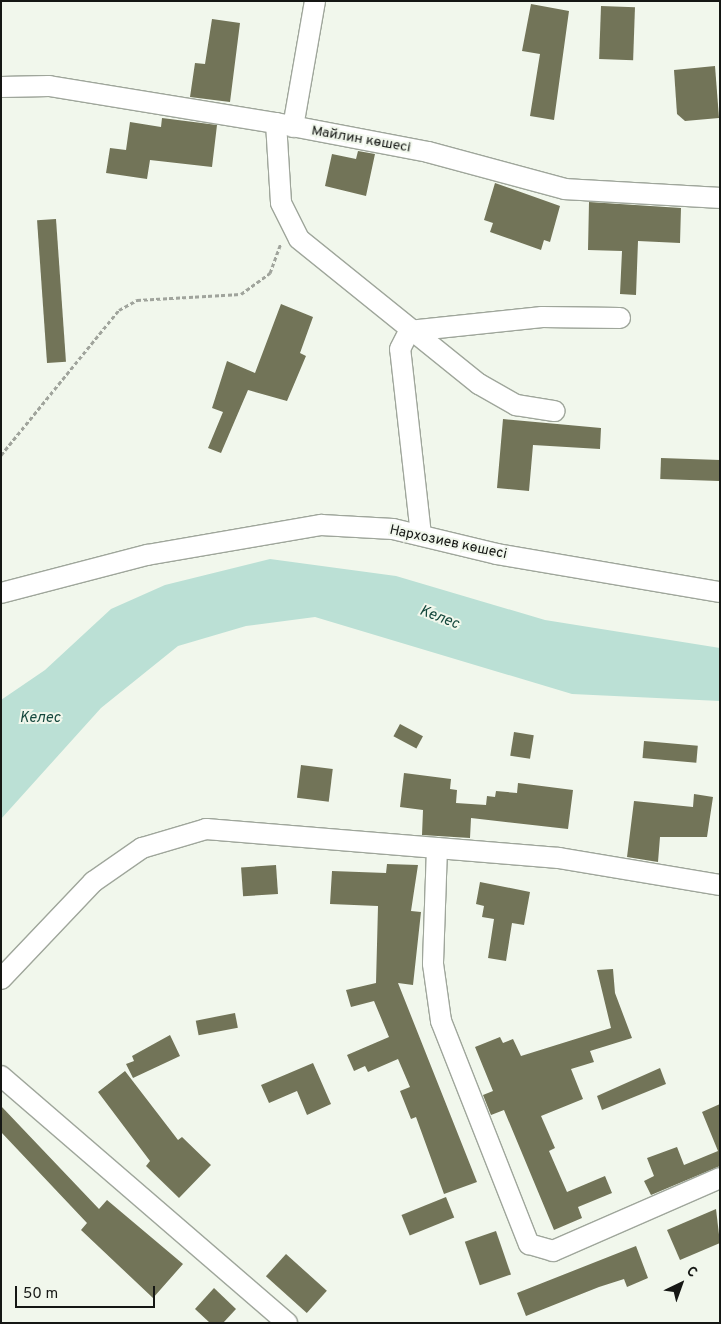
<!DOCTYPE html>
<meta charset="utf-8">
<style>
body{margin:0}
#map{position:relative;width:721px;height:1324px;overflow:hidden;background:#f1f7ec;font-family:Overpass,sans-serif}
div>[style]{position:absolute}
.water>*{inset:0;background:#bbe0d5}
.building>*{inset:0;background:#727458;transform-origin:0 0}
.path>*{height:3px;margin-top:-1.5px;transform-origin:0;background:repeating-linear-gradient(90deg,#a0a49c 0 4px,transparent 0 6.5px)}
.roads{filter:drop-shadow(1px 0 #9fa69b) drop-shadow(-1px 0 #9fa69b) drop-shadow(0 1px #9fa69b) drop-shadow(0 -1px #9fa69b)}
.minor>*{height:20px;margin:-10px;padding:0 10px;transform-origin:10px;border-radius:10px;background:#fff}
span{translate:-50% -50%;white-space:nowrap;text-align:center;line-height:1.15;-webkit-text-stroke:4px #f1f7ec;paint-order:stroke}
.street-label{font-size:14px;color:#151714}
.water-label{font-size:15px;color:#15483d;font-style:italic}
.frame{position:absolute;inset:0;border:2px solid #151714;pointer-events:none}
.north{position:absolute;left:656px;top:1259px;width:50px;height:50px;-webkit-text-stroke:4px #f1f7ec;paint-order:stroke;rotate:42deg;font-size:14px;font-weight:700;line-height:20px;text-align:center;color:#151714}
.north::after{content:'';display:block;margin:auto;width:18px;height:22px;background:#151714;clip-path:polygon(50% 0,100% 100%,50% 72%,0 100%)}
.scale{position:absolute;left:15px;top:1286px;width:140px;height:22px;box-sizing:border-box;border:2px solid #151714;border-top:0;padding-left:6px;font-size:15px;line-height:18px;white-space:nowrap;color:#151714;-webkit-text-stroke:4px #f1f7ec;paint-order:stroke}
</style>
<div id="map">
<div class="water">
<div style="clip-path:polygon(270px 559px,396px 576px,545px 620px,720px 648px,720px 701px,572px 694px,315px 617px,246px 626px,178px 646px,101px 708px,1px 819px,1px 700px,45px 670px,111px 609px,165px 585px)"></div>
</div>
<div class="building">
<div style="clip-path:polygon(531px 4px,569px 11px,554px 120px,530px 116px,540px 54px,522px 51px)"></div>
<div style="left:601px;top:6px;width:34px;height:53px;rotate:2deg"></div>
<div style="clip-path:polygon(212px 19px,240px 23px,230px 102px,190px 97px,195px 63px,205px 64px)"></div>
<div style="clip-path:polygon(715px 66px,719px 118px,685px 121px,677px 114px,674px 70px)"></div>
<div style="clip-path:polygon(162px 118px,217px 125px,212px 167px,150px 160px,147px 179px,106px 173px,110px 148px,126px 150px,130px 122px,161px 127px)"></div>
<div style="clip-path:polygon(358px 151px,375px 154px,366px 196px,325px 186px,332px 154px,356px 159px)"></div>
<div style="clip-path:polygon(495px 183px,560px 206px,550px 242px,544px 240px,541px 250px,490px 232px,493px 223px,484px 220px)"></div>
<div style="clip-path:polygon(589px 202px,681px 208px,680px 243px,638px 241px,636px 295px,620px 294px,622px 251px,588px 250px)"></div>
<div style="left:56px;top:219px;width:143px;height:19px;rotate:86deg"></div>
<div style="clip-path:polygon(281px 304px,313px 317px,300px 353px,306px 356px,287px 401px,248px 390px,221px 453px,208px 448px,223px 412px,212px 408px,227px 361px,255px 373px)"></div>
<div style="clip-path:polygon(503px 419px,601px 428px,600px 449px,533px 445px,529px 491px,497px 488px)"></div>
<div style="left:661px;top:458px;width:59px;height:21px;rotate:2deg"></div>
<div style="left:400px;top:724px;width:26px;height:14px;rotate:28deg"></div>
<div style="left:514px;top:732px;width:20px;height:24px;rotate:9deg"></div>
<div style="left:644px;top:741px;width:54px;height:17px;rotate:5deg"></div>
<div style="left:301px;top:765px;width:32px;height:33px;rotate:7deg"></div>
<div style="clip-path:polygon(404px 773px,451px 779px,450px 789px,457px 790px,456px 803px,486px 805px,487px 796px,495px 797px,496px 791px,517px 793px,518px 783px,573px 790px,568px 829px,471px 818px,470px 838px,422px 835px,423px 810px,400px 807px)"></div>
<div style="clip-path:polygon(694px 794px,713px 797px,707px 837px,660px 837px,658px 862px,627px 857px,634px 801px,693px 807px)"></div>
<div style="clip-path:polygon(387px 864px,418px 865px,411px 911px,421px 912px,413px 985px,398px 983px,477px 1182px,444px 1194px,416px 1117px,411px 1119px,400px 1091px,410px 1087px,398px 1059px,368px 1072px,365px 1066px,354px 1071px,347px 1055px,389px 1037px,374px 1001px,351px 1007px,346px 990px,376px 983px,378px 906px,330px 904px,332px 871px,386px 873px)"></div>
<div style="left:276px;top:865px;width:29px;height:35px;rotate:86deg"></div>
<div style="clip-path:polygon(480px 882px,530px 892px,524px 925px,512px 923px,506px 961px,488px 958px,494px 919px,482px 917px,484px 906px,476px 904px)"></div>
<div style="clip-path:polygon(613px 969px,615px 993px,632px 1038px,590px 1051px,594px 1062px,571px 1069px,583px 1099px,541px 1116px,555px 1148px,549px 1151px,567px 1192px,605px 1176px,612px 1193px,578px 1207px,582px 1218px,554px 1230px,504px 1110px,491px 1115px,483px 1095px,493px 1091px,475px 1047px,500px 1037px,503px 1043px,513px 1039px,521px 1056px,611px 1028px,597px 970px)"></div>
<div style="left:235px;top:1013px;width:15px;height:40px;rotate:79deg"></div>
<div style="clip-path:polygon(170px 1035px,180px 1056px,133px 1078px,126px 1064px,134px 1061px,132px 1056px)"></div>
<div style="clip-path:polygon(313px 1063px,331px 1104px,307px 1115px,297px 1091px,269px 1103px,261px 1085px)"></div>
<div style="clip-path:polygon(660px 1068px,666px 1084px,602px 1110px,597px 1096px)"></div>
<div style="clip-path:polygon(125px 1071px,178px 1140px,182px 1137px,211px 1165px,179px 1198px,146px 1166px,150px 1161px,98px 1092px)"></div>
<div style="clip-path:polygon(720px 1104px,720px 1166px,651px 1195px,644px 1181px,654px 1176px,647px 1158px,677px 1147px,684px 1165px,718px 1151px,702px 1112px)"></div>
<div style="clip-path:polygon(1px 1106px,99px 1209px,107px 1200px,183px 1264px,153px 1298px,81px 1230px,87px 1223px,1px 1132px)"></div>
<div style="left:446px;top:1197px;width:22px;height:48px;rotate:68deg"></div>
<div style="clip-path:polygon(716px 1209px,720px 1243px,680px 1260px,667px 1230px)"></div>
<div style="left:496px;top:1231px;width:46px;height:33px;rotate:71deg"></div>
<div style="clip-path:polygon(636px 1246px,648px 1278px,627px 1287px,624px 1279px,599px 1287px,526px 1316px,517px 1293px)"></div>
<div style="left:286px;top:1254px;width:55px;height:30px;rotate:42deg"></div>
<div style="clip-path:polygon(214px 1288px,236px 1309px,223px 1323px,210px 1323px,195px 1309px)"></div>
</div>
<div class="path">
<div style="left:1px;top:455px;width:187px;rotate:-50.9deg"></div>
<div style="left:119px;top:310px;width:21px;rotate:-29deg"></div>
<div style="left:137px;top:300px;width:104px;rotate:-3.3deg"></div>
<div style="left:241px;top:294px;width:36px;rotate:-36deg"></div>
<div style="left:270px;top:273px;width:32px;rotate:-70deg"></div>
</div>
<div class="roads">
<div class="minor">
<div style="left:1px;top:87px;width:48px;rotate:-1.2deg"></div>
<div style="left:49px;top:86px;width:230px;rotate:9.3deg"></div>
<div style="left:276px;top:123px;width:155px;rotate:10.8deg"></div>
<div style="left:428px;top:152px;width:142px;rotate:15.1deg"></div>
<div style="left:565px;top:189px;width:155px;rotate:3.3deg"></div>
<div style="left:276px;top:123px;width:80px;rotate:86.4deg"></div>
<div style="left:281px;top:203px;width:40px;rotate:63.4deg"></div>
<div style="left:299px;top:239px;width:231px;rotate:38.9deg"></div>
<div style="left:479px;top:384px;width:43px;rotate:29.6deg"></div>
<div style="left:516px;top:405px;width:39px;rotate:9deg"></div>
<div style="left:293px;top:127px;width:128px;rotate:-80.1deg"></div>
<div style="left:421px;top:535px;width:187px;rotate:-96.4deg"></div>
<div style="left:400px;top:349px;width:20px;rotate:-63deg"></div>
<div style="left:409px;top:331px;width:134px;rotate:-6deg"></div>
<div style="left:542px;top:317px;width:78px;rotate:0.7deg"></div>
<div style="left:1px;top:593px;width:151px;rotate:-14.6deg"></div>
<div style="left:147px;top:555px;width:177px;rotate:-9.8deg"></div>
<div style="left:321px;top:525px;width:72px;rotate:3.2deg"></div>
<div style="left:393px;top:529px;width:107px;rotate:13.5deg"></div>
<div style="left:497px;top:554px;width:226px;rotate:9.7deg"></div>
<div style="left:437px;top:848px;width:116px;rotate:92deg"></div>
<div style="left:433px;top:964px;width:58px;rotate:82deg"></div>
<div style="left:441px;top:1021px;width:240px;rotate:68.5deg"></div>
<div style="left:529px;top:1244px;width:25px;rotate:16deg"></div>
<div style="left:553px;top:1251px;width:182px;rotate:-23.6deg"></div>
<div style="left:1px;top:979px;width:134px;rotate:-46.5deg"></div>
<div style="left:93px;top:882px;width:60px;rotate:-34.8deg"></div>
<div style="left:142px;top:848px;width:67px;rotate:-16.5deg"></div>
<div style="left:206px;top:829px;width:354px;rotate:4.7deg"></div>
<div style="left:559px;top:858px;width:163px;rotate:9.5deg"></div>
<div style="left:1px;top:1076px;width:378px;rotate:40.8deg"></div>
</div>
</div>
<div class="street-label">
<span style="left:361px;top:140px;rotate:10deg">Майлин көшесі</span>
<span style="left:448px;top:543px;rotate:12deg">Нархозиев көшесі</span>
</div>
<div class="water-label">
<span style="left:439px;top:618px;rotate:21deg">Келес</span>
<span style="left:40px;top:719px">Келес</span>
</div>
<div class="frame"></div>
<div class="north">С</div>
<div class="scale">50 m</div>
</div>
